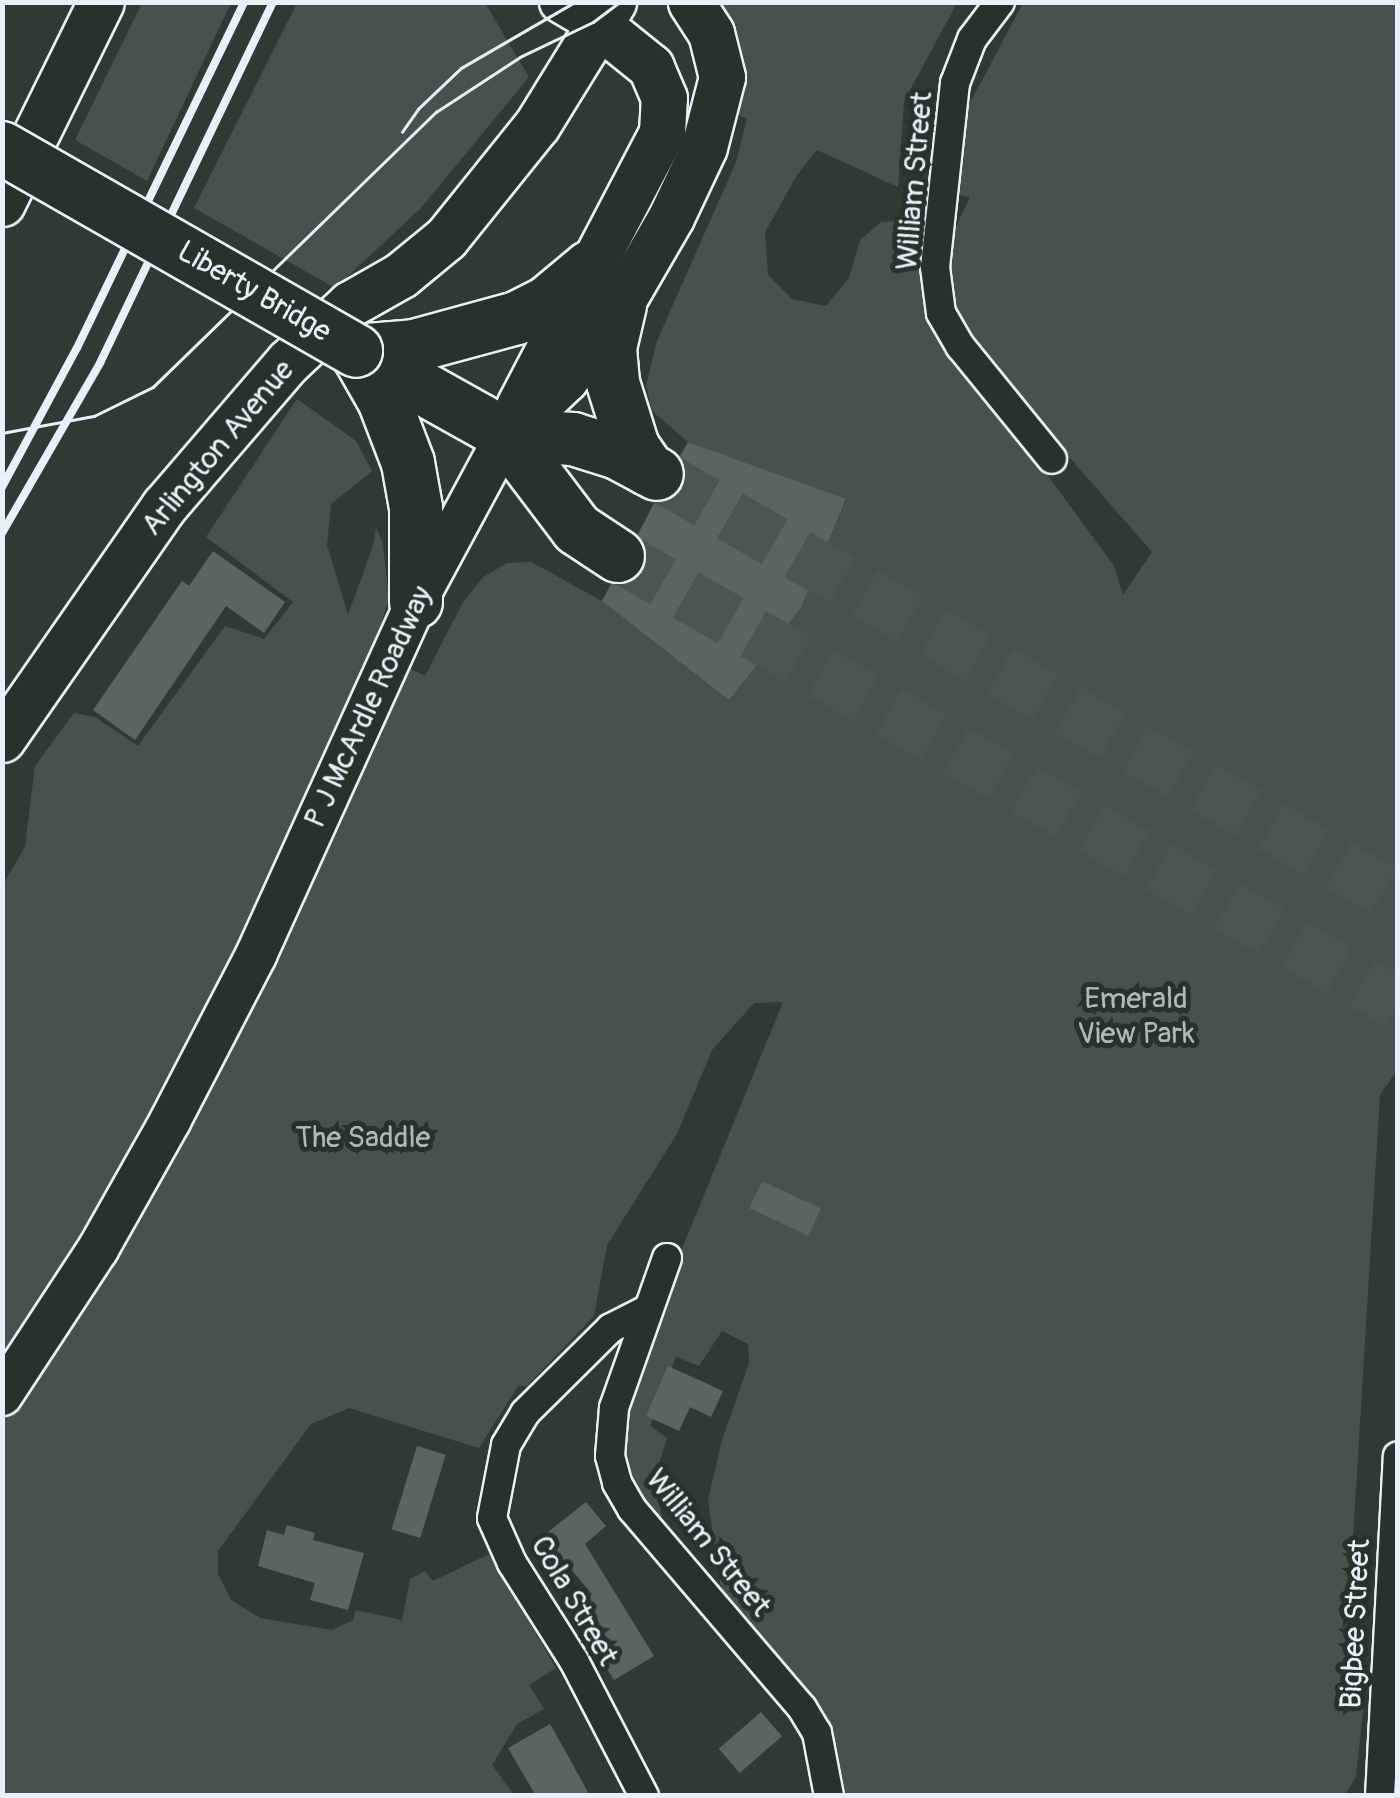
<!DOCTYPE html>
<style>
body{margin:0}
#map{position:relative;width:1400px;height:1798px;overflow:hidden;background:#2e3b35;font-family:Pangolin,sans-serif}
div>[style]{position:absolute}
.green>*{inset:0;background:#45524e}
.building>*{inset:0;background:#596563;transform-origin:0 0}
.highway-tunnel>*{height:52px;margin-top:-26px;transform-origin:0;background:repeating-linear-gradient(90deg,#4a5652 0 52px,transparent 0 78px)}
.roads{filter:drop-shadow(2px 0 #e8f1f8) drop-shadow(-2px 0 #e8f1f8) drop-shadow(0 2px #e8f1f8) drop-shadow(0 -2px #e8f1f8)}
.street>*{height:28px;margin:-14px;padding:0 14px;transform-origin:14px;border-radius:14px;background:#26332d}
.secondary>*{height:40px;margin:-20px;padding:0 20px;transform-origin:20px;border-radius:20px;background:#26332d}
.primary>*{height:45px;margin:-22.5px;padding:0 22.5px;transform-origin:22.5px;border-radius:22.5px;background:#26332d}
.highway>*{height:52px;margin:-26px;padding:0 26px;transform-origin:26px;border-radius:26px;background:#26332d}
.tram>*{height:2.5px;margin:-1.25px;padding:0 1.25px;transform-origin:1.25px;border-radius:1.25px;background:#e8f1f8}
.rail>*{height:8px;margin:-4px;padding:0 4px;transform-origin:4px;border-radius:4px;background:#e8f1f8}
.bridges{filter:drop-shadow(2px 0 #e8f1f8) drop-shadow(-2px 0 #e8f1f8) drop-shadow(0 2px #e8f1f8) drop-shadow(0 -2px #e8f1f8)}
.highway-bridge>*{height:52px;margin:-26px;padding:0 26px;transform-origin:26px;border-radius:26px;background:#26332d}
span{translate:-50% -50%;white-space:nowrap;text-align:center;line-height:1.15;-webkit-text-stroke:10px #26332d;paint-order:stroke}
.street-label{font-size:30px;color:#e8f1f8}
.park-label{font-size:30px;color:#afb9bc}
.frame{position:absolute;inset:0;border:5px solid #e8f1f8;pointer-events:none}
</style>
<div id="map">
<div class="green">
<div style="clip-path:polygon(142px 3px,231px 3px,147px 181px,75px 140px)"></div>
<div style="clip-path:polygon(297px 3px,485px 3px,529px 77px,421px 208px,335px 288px,194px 208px)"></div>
<div style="clip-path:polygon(evenodd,683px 3px,957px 3px,904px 101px,898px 187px,817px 150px,797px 175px,765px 232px,768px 275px,792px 299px,826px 306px,849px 278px,860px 240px,881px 222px,925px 219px,954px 231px,970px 197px,950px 193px,955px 131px,1023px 3px,1397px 3px,1398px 1069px,1380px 1095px,1346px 1652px,1366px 1683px,1356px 1776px,1345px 1795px,837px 1795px,831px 1746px,818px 1703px,729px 1605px,720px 1584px,708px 1500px,722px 1440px,749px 1363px,748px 1344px,722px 1331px,699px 1366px,676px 1357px,650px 1426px,667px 1438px,659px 1464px,658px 1497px,664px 1528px,639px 1499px,623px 1456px,630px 1398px,667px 1309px,668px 1283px,783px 1002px,754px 1003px,712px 1050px,677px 1134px,607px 1245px,594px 1316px,527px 1386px,518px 1386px,479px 1448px,349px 1408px,311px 1424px,218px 1551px,218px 1574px,231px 1600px,260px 1618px,332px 1630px,353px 1620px,356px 1610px,402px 1620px,410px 1579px,425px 1571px,433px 1581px,489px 1554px,556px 1668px,529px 1685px,544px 1709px,517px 1724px,492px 1765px,514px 1795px,3px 1796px,3px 884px,25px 847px,35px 766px,74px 713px,95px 717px,138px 746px,225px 626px,264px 639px,293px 602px,206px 537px,297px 399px,356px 441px,372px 471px,331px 504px,327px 545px,348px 615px,374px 543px,376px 527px,383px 544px,389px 599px,372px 651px,425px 676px,462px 604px,483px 577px,507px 563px,531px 562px,602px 601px,729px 699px,801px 608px,846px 500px,688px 442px,652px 411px,646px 385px,657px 341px,736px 162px,747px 119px,717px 105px,683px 3px,1070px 458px,1152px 552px,1123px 595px,1114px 566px,1040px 465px,1070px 458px)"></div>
</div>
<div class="building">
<div style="clip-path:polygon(688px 442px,846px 499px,801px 608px,729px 700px,602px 601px,611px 584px,631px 583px,643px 572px,648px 557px,638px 534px,654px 503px,672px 500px,683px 489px,687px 472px,680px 456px)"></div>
<div style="clip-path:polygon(213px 551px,285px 602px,264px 633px,226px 606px,135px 740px,93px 710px,182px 581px,189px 586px)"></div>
<div style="left:762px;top:1181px;width:65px;height:30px;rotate:25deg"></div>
<div style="clip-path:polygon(668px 1366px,723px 1391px,711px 1417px,690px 1407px,679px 1431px,646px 1416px)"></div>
<div style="left:417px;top:1446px;width:30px;height:87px;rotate:17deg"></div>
<div style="clip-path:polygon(586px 1502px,606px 1526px,585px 1544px,654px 1656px,614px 1680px,568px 1608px,592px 1594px,543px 1536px)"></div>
<div style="clip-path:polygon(287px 1525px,315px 1533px,313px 1540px,364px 1553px,348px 1610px,310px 1600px,315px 1583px,258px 1566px,267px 1530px,284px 1535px)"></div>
<div style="left:761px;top:1712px;width:32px;height:56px;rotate:49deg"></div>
<div style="clip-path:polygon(550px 1724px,567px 1754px,590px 1796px,536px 1796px,508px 1748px)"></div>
</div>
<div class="highway-tunnel">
<div style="left:662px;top:477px;width:848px;rotate:29.83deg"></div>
<div style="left:618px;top:556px;width:900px;rotate:29.87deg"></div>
</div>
<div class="roads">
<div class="street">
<div style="left:1000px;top:2px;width:46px;rotate:127.1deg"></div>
<div style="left:972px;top:39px;width:47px;rotate:111.1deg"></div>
<div style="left:955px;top:83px;width:185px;rotate:96.2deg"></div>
<div style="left:935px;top:267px;width:46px;rotate:82.6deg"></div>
<div style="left:941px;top:313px;width:39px;rotate:60deg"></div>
<div style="left:961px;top:347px;width:144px;rotate:50.9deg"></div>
<div style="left:667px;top:1258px;width:159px;rotate:109.5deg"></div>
<div style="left:614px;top:1408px;width:48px;rotate:94.8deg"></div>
<div style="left:610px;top:1456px;width:28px;rotate:75deg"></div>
<div style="left:617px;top:1483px;width:30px;rotate:60deg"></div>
<div style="left:632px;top:1509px;width:262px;rotate:49.5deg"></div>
<div style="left:802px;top:1708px;width:29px;rotate:59deg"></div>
<div style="left:817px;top:1733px;width:64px;rotate:79.2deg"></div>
<div style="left:644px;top:1796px;width:152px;rotate:-117.4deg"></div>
<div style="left:574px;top:1661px;width:116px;rotate:-122.3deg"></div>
<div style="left:512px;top:1563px;width:49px;rotate:-114deg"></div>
<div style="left:492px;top:1518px;width:74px;rotate:-79.1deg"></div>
<div style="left:506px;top:1445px;width:37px;rotate:-59deg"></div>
<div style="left:525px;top:1413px;width:121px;rotate:-44.7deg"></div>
<div style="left:611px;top:1328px;width:38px;rotate:-27deg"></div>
<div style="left:1380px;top:1796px;width:340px;rotate:-87deg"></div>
</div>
<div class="secondary">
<div style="left:560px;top:2px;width:45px;rotate:30.5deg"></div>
<div style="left:2px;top:1395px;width:175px;rotate:-56.7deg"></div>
<div style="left:98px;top:1249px;width:147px;rotate:-60.6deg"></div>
<div style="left:170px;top:1121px;width:187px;rotate:-62.6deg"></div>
<div style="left:256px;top:955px;width:388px;rotate:-65.6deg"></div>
<div style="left:416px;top:602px;width:190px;rotate:-61.7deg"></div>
</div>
<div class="primary">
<div style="left:2px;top:203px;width:224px;rotate:-63.8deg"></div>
<div style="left:519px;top:406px;width:308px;rotate:-62.4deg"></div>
<div style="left:662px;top:133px;width:35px;rotate:-87deg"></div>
<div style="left:664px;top:98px;width:34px;rotate:-113deg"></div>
<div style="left:651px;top:67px;width:67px;rotate:-141.1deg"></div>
<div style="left:506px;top:435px;width:81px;rotate:-43.5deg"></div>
<div style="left:565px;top:379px;width:92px;rotate:-53.4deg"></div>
<div style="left:620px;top:305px;width:102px;rotate:-59.9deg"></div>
<div style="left:671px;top:217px;width:77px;rotate:-64.8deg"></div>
<div style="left:704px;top:147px;width:72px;rotate:-75.6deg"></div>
<div style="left:722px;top:77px;width:45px;rotate:-104deg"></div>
<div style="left:711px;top:33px;width:37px;rotate:-123deg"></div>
<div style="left:2px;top:739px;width:284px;rotate:-55.2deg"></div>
<div style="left:164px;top:506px;width:190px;rotate:-49.3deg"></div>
<div style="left:288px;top:362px;width:85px;rotate:-43.1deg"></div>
<div style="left:350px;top:304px;width:59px;rotate:-29.6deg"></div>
<div style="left:401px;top:275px;width:58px;rotate:-39.4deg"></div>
<div style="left:446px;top:238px;width:145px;rotate:-51.2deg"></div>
<div style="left:537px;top:125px;width:145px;rotate:-58.3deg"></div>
</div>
<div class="highway">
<div style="left:620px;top:305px;width:44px;rotate:103.1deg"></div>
<div style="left:610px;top:348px;width:35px;rotate:85deg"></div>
<div style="left:613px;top:383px;width:67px;rotate:72.6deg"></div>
<div style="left:633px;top:447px;width:27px;rotate:56deg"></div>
<div style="left:356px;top:351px;width:172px;rotate:29.2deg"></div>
<div style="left:506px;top:435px;width:118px;rotate:52.9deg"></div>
<div style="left:577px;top:529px;width:49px;rotate:33.4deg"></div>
<div style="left:356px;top:351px;width:56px;rotate:60.3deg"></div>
<div style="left:384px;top:400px;width:67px;rotate:69.1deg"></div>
<div style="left:408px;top:463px;width:46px;rotate:79.9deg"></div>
<div style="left:416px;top:508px;width:94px;rotate:90deg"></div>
<div style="left:356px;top:351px;width:58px;rotate:-4.9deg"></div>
<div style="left:414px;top:346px;width:107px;rotate:-15.2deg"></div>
<div style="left:517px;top:318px;width:35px;rotate:-27deg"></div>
<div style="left:548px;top:302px;width:55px;rotate:-39.8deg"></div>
<div style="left:506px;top:435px;width:67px;rotate:3.4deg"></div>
<div style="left:573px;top:439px;width:47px;rotate:17.3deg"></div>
<div style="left:618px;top:453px;width:44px;rotate:28.3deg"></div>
</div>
</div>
<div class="tram">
<div style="left:402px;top:132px;width:28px;rotate:-55deg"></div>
<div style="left:418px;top:109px;width:59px;rotate:-43.6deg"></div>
<div style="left:461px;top:68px;width:132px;rotate:-30.1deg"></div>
<div style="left:2px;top:433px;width:94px;rotate:-10.5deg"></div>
<div style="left:94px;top:416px;width:66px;rotate:-26.2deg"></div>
<div style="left:153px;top:387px;width:395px;rotate:-44.2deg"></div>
<div style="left:436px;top:112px;width:100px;rotate:-33.2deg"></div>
<div style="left:520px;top:57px;width:81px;rotate:-25.6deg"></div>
<div style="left:593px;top:22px;width:34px;rotate:-37deg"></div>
</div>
<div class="rail">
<div style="left:2px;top:487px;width:158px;rotate:-61.7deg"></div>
<div style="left:77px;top:348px;width:384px;rotate:-64.2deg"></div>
<div style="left:2px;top:533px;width:196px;rotate:-60deg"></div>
<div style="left:100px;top:363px;width:400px;rotate:-64.4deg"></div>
</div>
<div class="bridges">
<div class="highway-bridge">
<div style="left:2px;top:148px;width:408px;rotate:29.8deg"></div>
</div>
</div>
<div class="street-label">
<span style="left:915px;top:181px;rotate:-85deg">William Street</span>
<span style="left:254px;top:292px;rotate:30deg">Liberty Bridge</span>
<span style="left:218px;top:448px;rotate:-50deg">Arlington Avenue</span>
<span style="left:369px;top:707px;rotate:-65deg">P J McArdle Roadway</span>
<span style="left:708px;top:1543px;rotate:51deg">William Street</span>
<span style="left:574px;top:1601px;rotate:60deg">Cola Street</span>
<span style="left:1356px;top:1624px;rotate:-87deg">Bigbee Street</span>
</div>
<div class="park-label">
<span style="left:1136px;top:1016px">Emerald<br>View Park</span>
<span style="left:363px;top:1138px">The Saddle</span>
</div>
<div class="frame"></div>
</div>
